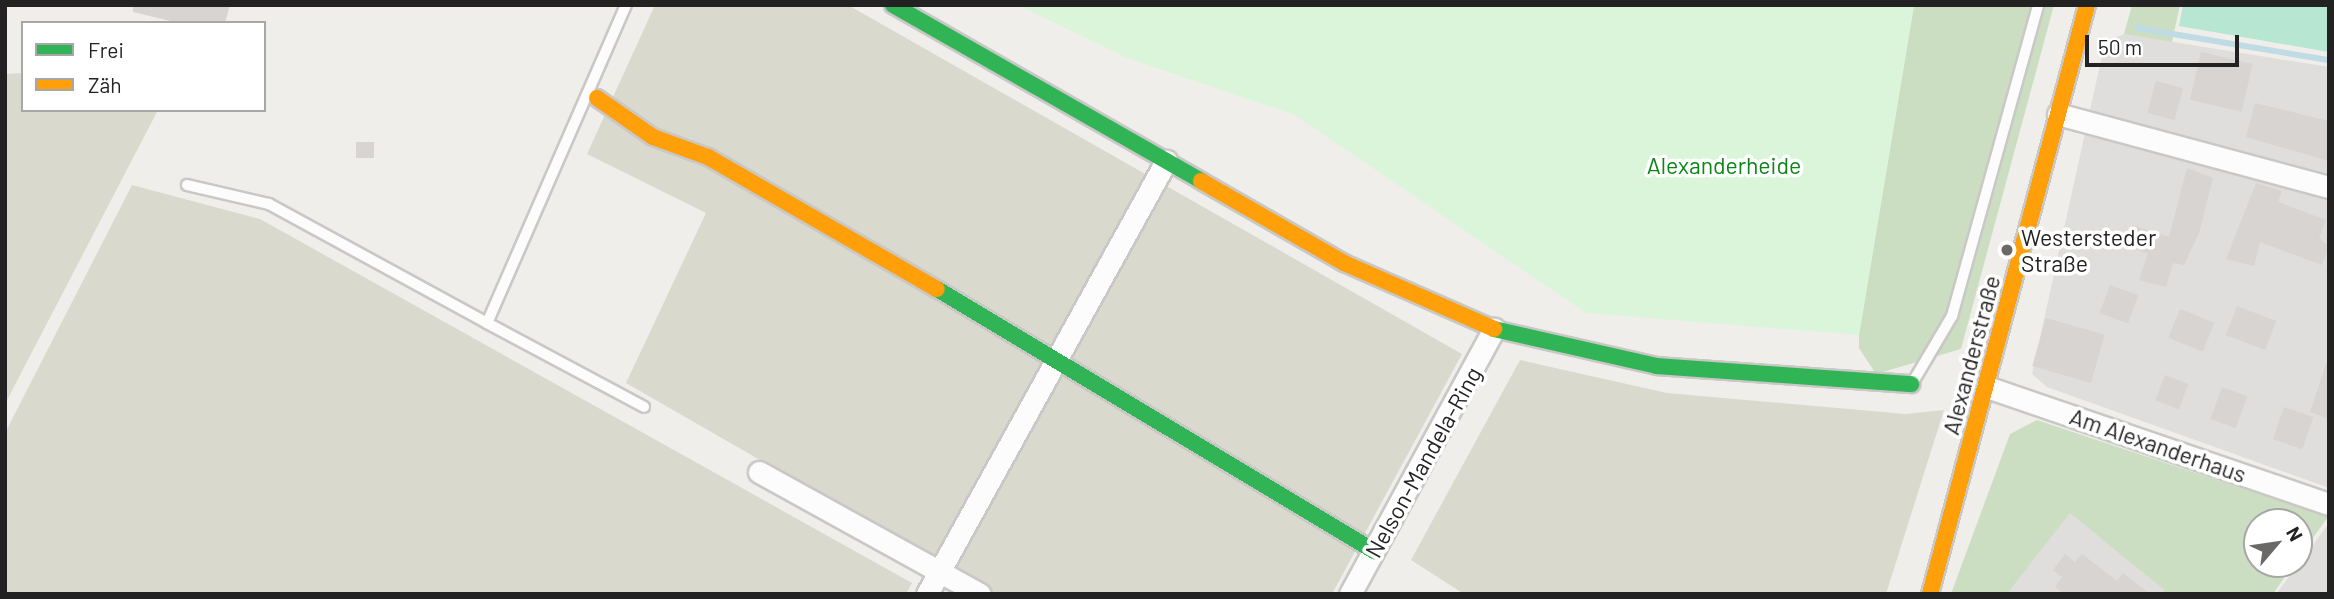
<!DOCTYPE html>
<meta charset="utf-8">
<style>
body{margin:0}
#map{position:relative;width:2334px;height:599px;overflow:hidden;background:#f0eeeb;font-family:Barlow,sans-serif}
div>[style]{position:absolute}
.residential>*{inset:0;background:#dfdedc}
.construction>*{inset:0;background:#d9d9cd}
.forest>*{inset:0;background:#cbdec1}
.park>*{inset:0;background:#daf5da}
.pitch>*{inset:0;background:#b7e6d2}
.stream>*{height:6px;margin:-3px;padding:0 3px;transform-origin:3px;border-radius:3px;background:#bfdbe3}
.building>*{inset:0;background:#d7d4d2;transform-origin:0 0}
.roads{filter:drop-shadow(2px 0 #c9c8c7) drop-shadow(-2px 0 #c9c8c7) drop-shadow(0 2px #c9c8c7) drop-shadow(0 -2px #c9c8c7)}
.lane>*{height:10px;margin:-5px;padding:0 5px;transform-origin:5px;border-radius:5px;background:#fdfcfc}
.street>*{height:21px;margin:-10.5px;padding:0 10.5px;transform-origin:10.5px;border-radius:10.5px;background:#fdfcfc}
.fast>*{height:16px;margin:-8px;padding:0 8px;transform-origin:8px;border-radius:8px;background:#30b455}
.slow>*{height:16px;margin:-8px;padding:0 8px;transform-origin:8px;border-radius:8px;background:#ff9f0a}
.dots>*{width:19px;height:19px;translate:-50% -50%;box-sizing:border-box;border:4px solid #fff;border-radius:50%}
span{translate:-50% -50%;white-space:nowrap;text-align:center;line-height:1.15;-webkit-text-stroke:7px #fff;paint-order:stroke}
.park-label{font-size:23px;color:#0c8416}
.poi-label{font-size:23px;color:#222}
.left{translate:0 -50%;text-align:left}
.street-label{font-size:23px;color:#222}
.frame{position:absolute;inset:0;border:7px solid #222;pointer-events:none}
.legend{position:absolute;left:21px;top:21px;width:245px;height:91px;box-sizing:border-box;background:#fff;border:2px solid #a7a7a7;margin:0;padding:9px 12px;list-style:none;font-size:21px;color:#222}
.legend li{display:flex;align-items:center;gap:14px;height:35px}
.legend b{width:35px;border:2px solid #a7a7a7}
.north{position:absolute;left:2243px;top:508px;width:70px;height:70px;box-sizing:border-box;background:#fff;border:2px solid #a7a7a7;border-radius:50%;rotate:61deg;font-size:19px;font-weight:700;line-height:28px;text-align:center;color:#222}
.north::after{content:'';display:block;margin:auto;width:24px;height:32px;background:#6a6968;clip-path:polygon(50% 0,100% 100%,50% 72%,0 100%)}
.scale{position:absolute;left:2085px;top:35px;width:154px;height:32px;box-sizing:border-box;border:4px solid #222;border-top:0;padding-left:9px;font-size:21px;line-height:24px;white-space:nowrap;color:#222;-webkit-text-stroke:5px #fff;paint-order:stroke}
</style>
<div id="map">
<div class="residential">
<div style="clip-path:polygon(2124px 34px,2329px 67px,2329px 488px,2047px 387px,2032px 374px,2105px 42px)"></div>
<div style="clip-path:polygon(2070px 512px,2164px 590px,2161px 594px,2007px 594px)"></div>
<div style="clip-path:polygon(2329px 523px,2329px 594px,2276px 594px,2299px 564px)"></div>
</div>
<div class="construction">
<div style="clip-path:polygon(655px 5px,848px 5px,1462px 354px,1332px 594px,994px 594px,626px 383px,706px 213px,587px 154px)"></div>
<div style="clip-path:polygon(23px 73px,23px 110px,158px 110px,5px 404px,5px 74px)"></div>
<div style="clip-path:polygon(132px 185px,260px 219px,912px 583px,906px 594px,5px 594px,5px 433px)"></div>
<div style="clip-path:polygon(1520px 360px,1667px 393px,1906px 414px,1944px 410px,1886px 594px,1464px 594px,1411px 560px)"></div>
</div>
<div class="forest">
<div style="clip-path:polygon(1914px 5px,2054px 5px,1961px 349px,1876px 374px,1859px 348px,1859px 335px)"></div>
<div style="clip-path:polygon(2132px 5px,2180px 5px,2172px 42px,2124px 34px)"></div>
<div style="clip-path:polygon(2037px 420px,2328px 517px,2299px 557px,2299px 522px,2257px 522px,2257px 564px,2294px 564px,2273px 594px,2161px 594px,2164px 590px,2070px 513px,2007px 594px,1951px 594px,2010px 434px)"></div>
</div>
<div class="park">
<div style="clip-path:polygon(1018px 5px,1914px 5px,1859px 335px,1586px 313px,1295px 115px,1127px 58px)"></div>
</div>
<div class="pitch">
<div style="clip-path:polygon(2183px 5px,2329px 5px,2329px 52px,2179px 26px)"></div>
</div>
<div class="stream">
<div style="left:2137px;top:28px;width:195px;rotate:9.5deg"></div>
</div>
<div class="building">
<div style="clip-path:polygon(133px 5px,230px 5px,225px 23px,179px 23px,133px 12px)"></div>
<div style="left:2201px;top:52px;width:53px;height:49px;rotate:13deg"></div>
<div style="left:2156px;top:81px;width:28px;height:33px;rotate:15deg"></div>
<div style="clip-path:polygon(2255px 103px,2329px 121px,2329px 161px,2246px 137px)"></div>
<div style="left:356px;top:142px;width:18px;height:16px"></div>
<div style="clip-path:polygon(2187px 168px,2213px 178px,2199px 233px,2184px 265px,2173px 263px,2166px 287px,2139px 280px,2148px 253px,2124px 246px,2132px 225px,2169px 237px)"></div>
<div style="clip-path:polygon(2256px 183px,2282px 191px,2278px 202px,2326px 220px,2319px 238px,2329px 247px,2322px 265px,2260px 242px,2254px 266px,2226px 259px)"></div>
<div style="left:2110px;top:285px;width:30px;height:30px;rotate:20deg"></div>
<div style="left:2237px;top:306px;width:42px;height:31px;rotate:21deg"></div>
<div style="left:2180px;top:309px;width:37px;height:31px;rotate:22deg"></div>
<div style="left:2046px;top:318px;width:61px;height:50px;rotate:16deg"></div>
<div style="clip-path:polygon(2326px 364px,2329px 365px,2329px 419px,2310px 412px)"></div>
<div style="left:2165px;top:375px;width:25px;height:27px;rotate:21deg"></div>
<div style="left:2222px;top:387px;width:27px;height:34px;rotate:20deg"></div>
<div style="left:2284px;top:407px;width:31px;height:34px;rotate:19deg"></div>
<div style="clip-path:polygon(2065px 554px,2075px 562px,2082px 554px,2117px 581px,2123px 573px,2150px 594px,2064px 594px,2055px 587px,2062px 577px,2053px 570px)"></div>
</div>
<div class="roads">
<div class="lane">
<div style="left:626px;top:5px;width:347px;rotate:113.6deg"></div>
<div style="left:487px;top:323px;width:178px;rotate:28.1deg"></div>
<div style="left:187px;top:185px;width:84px;rotate:13deg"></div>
<div style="left:269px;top:204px;width:248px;rotate:28.6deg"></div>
<div style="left:1913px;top:382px;width:77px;rotate:-59.4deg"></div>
<div style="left:1952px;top:316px;width:323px;rotate:-74.5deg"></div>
</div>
<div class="street">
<div style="left:2058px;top:114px;width:281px;rotate:15.1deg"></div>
<div style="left:1987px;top:387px;width:361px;rotate:18.9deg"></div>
<div style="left:759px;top:472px;width:252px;rotate:28.9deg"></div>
<div style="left:927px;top:594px;width:495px;rotate:-61.1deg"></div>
<div style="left:1350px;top:594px;width:302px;rotate:-61.5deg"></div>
</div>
<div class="fast">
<div style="left:893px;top:5px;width:355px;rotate:29.7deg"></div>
<div style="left:937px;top:289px;width:510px;rotate:30.94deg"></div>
<div style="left:1494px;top:329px;width:167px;rotate:12.8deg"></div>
<div style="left:1657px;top:366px;width:255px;rotate:4.1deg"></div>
</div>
<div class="slow">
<div style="left:597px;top:98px;width:68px;rotate:34.9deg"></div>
<div style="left:653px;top:137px;width:59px;rotate:20deg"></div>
<div style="left:708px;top:157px;width:264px;rotate:30deg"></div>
<div style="left:1201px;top:181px;width:165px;rotate:29.8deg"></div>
<div style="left:1344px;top:263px;width:164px;rotate:23.7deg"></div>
<div style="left:1930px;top:594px;width:610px;rotate:-75.07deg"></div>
</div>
</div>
<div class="dots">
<div style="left:2007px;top:250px;background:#6a6968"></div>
</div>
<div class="park-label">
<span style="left:1724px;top:165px">Alexanderheide</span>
</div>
<div class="poi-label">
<span class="left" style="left:2021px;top:250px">Westersteder<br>Straße</span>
</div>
<div class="street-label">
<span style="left:1971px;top:355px;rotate:-75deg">Alexanderstraße</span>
<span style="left:2158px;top:445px;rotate:19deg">Am Alexanderhaus</span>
<span style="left:1423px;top:462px;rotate:-61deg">Nelson-Mandela-Ring</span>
</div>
<div class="frame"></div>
<ul class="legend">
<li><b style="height:9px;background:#30b455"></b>Frei</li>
<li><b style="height:9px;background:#ff9f0a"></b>Zäh</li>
</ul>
<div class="north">N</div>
<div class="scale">50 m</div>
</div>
